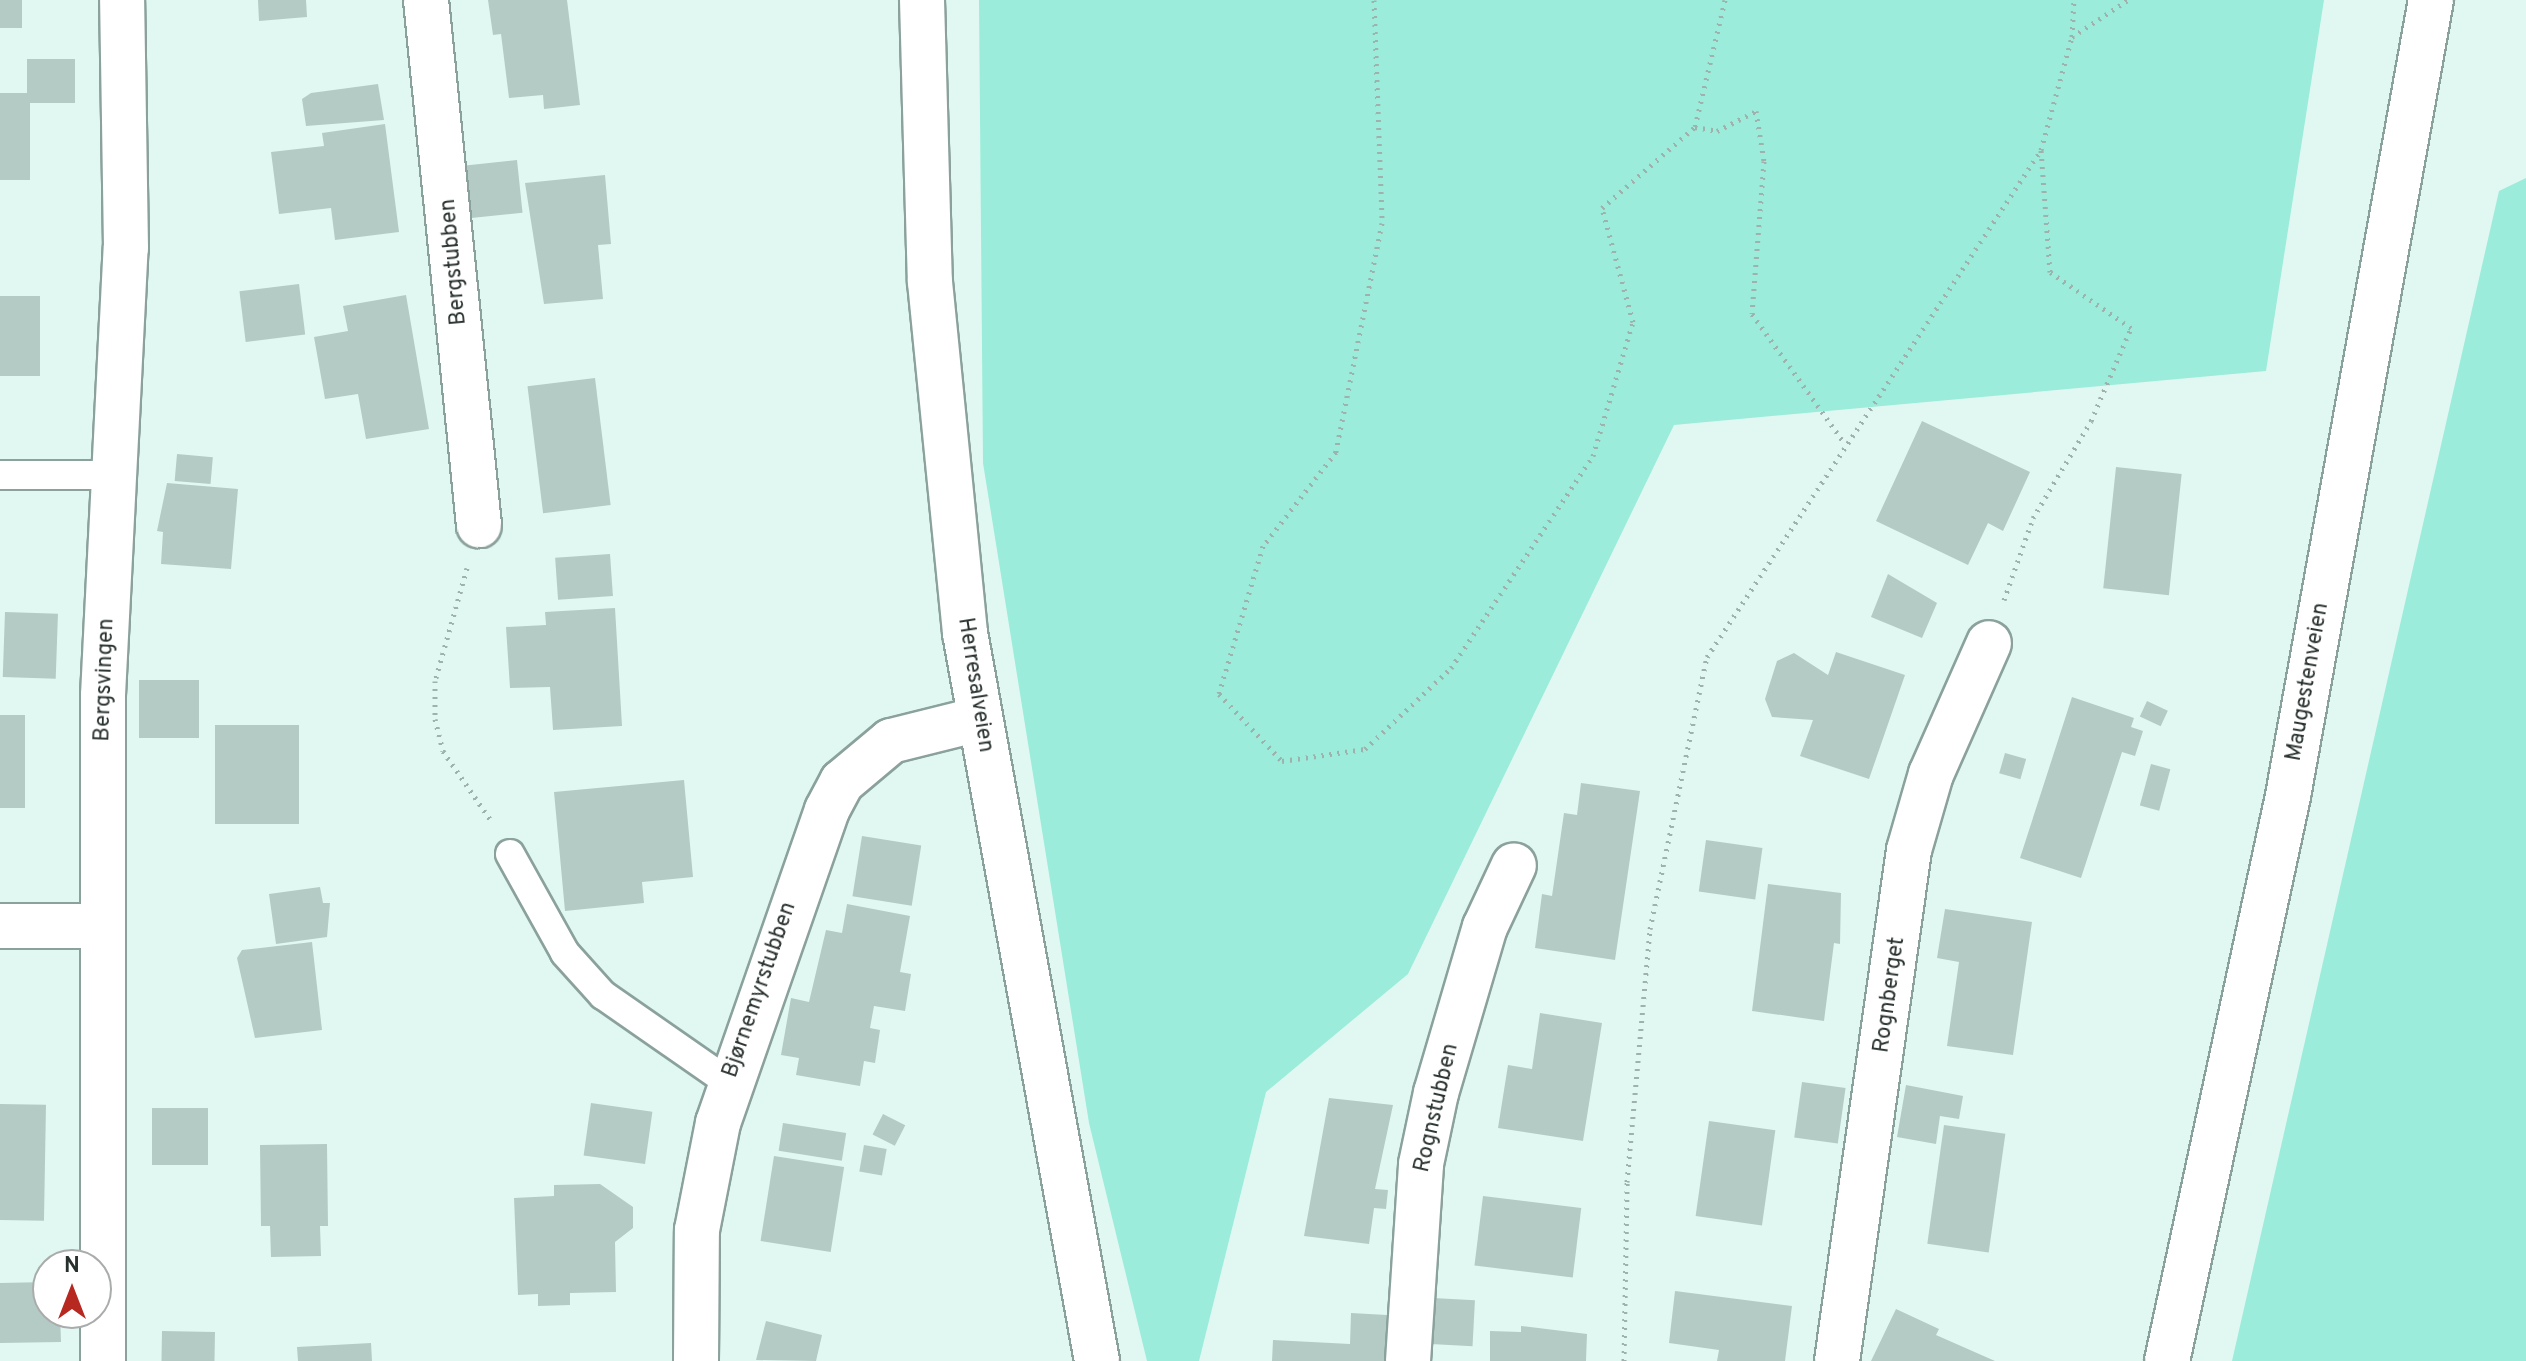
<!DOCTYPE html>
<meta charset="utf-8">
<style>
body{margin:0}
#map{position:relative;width:2526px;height:1361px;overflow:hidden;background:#e1f8f2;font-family:Overpass,sans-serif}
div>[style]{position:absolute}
.green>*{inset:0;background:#9becda}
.building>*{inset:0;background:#b4cac5;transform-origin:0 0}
.path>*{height:5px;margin-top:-2.5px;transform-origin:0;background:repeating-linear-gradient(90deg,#9fb1ac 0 2px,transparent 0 8px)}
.roads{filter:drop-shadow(2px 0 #8ba19c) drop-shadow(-2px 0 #8ba19c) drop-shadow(0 2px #8ba19c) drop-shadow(0 -2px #8ba19c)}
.lane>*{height:28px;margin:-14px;padding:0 14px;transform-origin:14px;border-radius:14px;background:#fff}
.street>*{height:44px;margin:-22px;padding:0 22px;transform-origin:22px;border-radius:22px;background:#fff}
.secondary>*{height:44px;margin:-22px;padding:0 22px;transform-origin:22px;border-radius:22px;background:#fff}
span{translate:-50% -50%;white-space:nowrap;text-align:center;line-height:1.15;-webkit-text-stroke:6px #fff;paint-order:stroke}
.street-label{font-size:22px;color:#27302d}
.north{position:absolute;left:32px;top:1249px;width:80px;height:80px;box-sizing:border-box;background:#fff;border:2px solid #a9acab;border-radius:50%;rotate:0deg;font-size:22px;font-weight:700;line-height:32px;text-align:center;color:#27302d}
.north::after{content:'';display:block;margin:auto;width:28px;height:36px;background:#b72821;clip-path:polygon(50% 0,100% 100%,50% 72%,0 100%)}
</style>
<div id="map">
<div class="green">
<div style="clip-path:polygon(979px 0,2324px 0,2266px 371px,1674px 425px,1408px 974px,1266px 1092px,1199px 1361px,1147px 1361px,1089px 1123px,983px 463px)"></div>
<div style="clip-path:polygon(2526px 178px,2526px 1361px,2232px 1361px,2499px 191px)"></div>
</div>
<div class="building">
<div style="left:0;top:0;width:22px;height:28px"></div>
<div style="clip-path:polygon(258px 0,306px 0,307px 17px,259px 21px)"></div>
<div style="clip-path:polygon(488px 0,567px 0,580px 105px,544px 109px,543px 95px,509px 98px,501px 34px,493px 35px)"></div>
<div style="clip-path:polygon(27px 59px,75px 59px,75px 103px,30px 103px,30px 180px,0 180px,0 93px,27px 93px)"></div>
<div style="clip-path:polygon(378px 84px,384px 120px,306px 126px,302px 99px,311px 93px)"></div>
<div style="clip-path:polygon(385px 124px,399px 232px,335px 240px,331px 208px,279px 214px,271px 152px,324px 146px,322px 133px)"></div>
<div style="left:517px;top:160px;width:53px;height:54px;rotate:84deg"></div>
<div style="clip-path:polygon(605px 175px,611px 244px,598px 245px,603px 299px,544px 304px,525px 183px)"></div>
<div style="left:299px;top:284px;width:51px;height:60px;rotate:83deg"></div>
<div style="clip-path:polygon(406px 295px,429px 429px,366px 439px,358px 394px,325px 399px,314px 337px,348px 331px,343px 306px)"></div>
<div style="left:0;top:296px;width:40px;height:80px"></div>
<div style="left:595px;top:378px;width:128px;height:68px;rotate:83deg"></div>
<div style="clip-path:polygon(1922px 421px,2030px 472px,2003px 531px,1988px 523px,1968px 565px,1876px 521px)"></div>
<div style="left:177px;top:454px;width:36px;height:27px;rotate:5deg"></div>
<div style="left:2116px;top:467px;width:66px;height:122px;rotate:6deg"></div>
<div style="clip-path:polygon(167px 483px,238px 489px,231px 569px,161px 564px,163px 532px,157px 531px)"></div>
<div style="left:610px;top:554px;width:42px;height:55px;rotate:86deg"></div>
<div style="clip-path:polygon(1888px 574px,1937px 603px,1922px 638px,1871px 617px)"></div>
<div style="clip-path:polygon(615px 608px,622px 726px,553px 730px,550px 687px,510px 688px,506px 627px,546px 625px,545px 612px)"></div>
<div style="left:5px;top:612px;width:53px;height:65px;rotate:2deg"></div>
<div style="clip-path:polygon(1836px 652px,1905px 675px,1869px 779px,1800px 756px,1813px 720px,1772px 717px,1765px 699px,1777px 661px,1794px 653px,1828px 675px)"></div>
<div style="left:139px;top:680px;width:60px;height:58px"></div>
<div style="clip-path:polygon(2072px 697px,2134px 718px,2131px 727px,2143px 731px,2135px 756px,2122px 752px,2081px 878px,2020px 858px)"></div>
<div style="left:2147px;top:701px;width:23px;height:17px;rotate:25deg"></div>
<div style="left:0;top:715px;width:25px;height:93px"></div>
<div style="left:215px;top:725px;width:84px;height:99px"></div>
<div style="left:2005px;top:753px;width:22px;height:21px;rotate:16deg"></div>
<div style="left:2151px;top:764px;width:20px;height:43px;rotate:15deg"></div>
<div style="clip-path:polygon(684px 780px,693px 877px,642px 882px,644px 903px,565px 911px,554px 792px)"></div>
<div style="clip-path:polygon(1581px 783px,1640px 791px,1615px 960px,1535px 948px,1542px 894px,1552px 896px,1564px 813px,1577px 815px)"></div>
<div style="left:862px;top:836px;width:60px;height:61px;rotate:9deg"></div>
<div style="left:1706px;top:840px;width:57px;height:52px;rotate:8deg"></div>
<div style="clip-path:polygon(1768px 884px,1841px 893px,1840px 944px,1834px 943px,1824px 1021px,1752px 1011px)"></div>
<div style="clip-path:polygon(320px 887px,323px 903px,330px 903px,327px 937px,276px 944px,269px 894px)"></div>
<div style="clip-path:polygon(847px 904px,910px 916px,900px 972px,911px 974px,905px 1011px,874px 1006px,870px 1028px,880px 1030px,875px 1063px,864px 1061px,860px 1086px,796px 1075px,799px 1058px,781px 1055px,791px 998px,809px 1002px,826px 930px,842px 933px)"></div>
<div style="clip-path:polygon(1945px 909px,2032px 922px,2013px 1055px,1947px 1046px,1959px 962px,1937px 958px)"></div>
<div style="clip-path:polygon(312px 942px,322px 1030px,255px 1038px,237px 958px,242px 950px)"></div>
<div style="clip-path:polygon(1540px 1013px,1602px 1023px,1583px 1141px,1498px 1128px,1508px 1065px,1532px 1069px)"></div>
<div style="left:1802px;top:1082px;width:44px;height:56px;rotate:8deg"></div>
<div style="clip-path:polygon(1906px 1085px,1963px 1096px,1959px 1119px,1940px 1116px,1936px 1144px,1897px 1137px)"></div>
<div style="clip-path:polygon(1329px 1098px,1393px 1105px,1375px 1189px,1388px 1190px,1386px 1209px,1374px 1208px,1369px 1244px,1304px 1236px)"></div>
<div style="left:591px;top:1103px;width:62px;height:53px;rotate:8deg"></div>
<div style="left:0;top:1104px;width:46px;height:116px;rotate:1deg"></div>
<div style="left:152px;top:1108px;width:56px;height:57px"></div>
<div style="left:883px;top:1114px;width:25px;height:23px;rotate:27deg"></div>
<div style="left:1709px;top:1121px;width:67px;height:96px;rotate:8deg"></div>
<div style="left:783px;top:1123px;width:64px;height:28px;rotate:9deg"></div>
<div style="left:1944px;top:1125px;width:62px;height:120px;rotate:8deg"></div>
<div style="clip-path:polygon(327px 1144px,328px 1226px,320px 1226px,321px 1256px,271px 1257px,270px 1226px,261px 1226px,260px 1145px)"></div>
<div style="left:864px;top:1145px;width:23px;height:27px;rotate:10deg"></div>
<div style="left:774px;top:1156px;width:71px;height:86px;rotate:9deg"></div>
<div style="clip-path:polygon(600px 1184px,633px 1207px,633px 1228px,615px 1242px,616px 1292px,570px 1293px,570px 1305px,538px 1306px,538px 1294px,518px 1295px,514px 1198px,554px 1196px,554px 1185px)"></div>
<div style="left:1483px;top:1196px;width:99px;height:70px;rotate:7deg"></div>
<div style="clip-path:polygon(48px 1282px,48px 1313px,60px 1313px,61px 1342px,0 1343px,0 1283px)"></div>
<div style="clip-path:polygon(1675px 1291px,1792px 1306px,1785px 1361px,1717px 1361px,1719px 1350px,1669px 1343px)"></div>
<div style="left:1433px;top:1298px;width:42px;height:46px;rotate:3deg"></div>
<div style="clip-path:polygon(1896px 1309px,1939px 1329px,1936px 1335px,1995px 1361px,1871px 1361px)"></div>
<div style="clip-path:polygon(1351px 1313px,1387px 1315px,1385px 1361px,1272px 1361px,1273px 1340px,1350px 1344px)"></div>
<div style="clip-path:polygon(766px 1321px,822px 1335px,816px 1361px,756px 1360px)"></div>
<div style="clip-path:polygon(1521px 1326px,1587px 1334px,1586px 1361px,1490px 1361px,1490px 1331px,1521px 1332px)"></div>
<div style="left:162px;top:1331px;width:53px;height:30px;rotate:1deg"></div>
<div style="clip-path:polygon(371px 1343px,372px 1361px,298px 1361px,297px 1347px)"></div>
</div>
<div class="path">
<div style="left:1374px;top:0;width:223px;rotate:87.9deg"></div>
<div style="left:1382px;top:223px;width:234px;rotate:101.4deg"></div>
<div style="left:1336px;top:452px;width:119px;rotate:127.8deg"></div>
<div style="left:1263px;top:546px;width:154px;rotate:106.6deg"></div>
<div style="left:1219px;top:694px;width:92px;rotate:46.8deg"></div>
<div style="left:1282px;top:761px;width:84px;rotate:-8.2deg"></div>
<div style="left:1365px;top:749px;width:118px;rotate:-43.3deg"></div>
<div style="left:1451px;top:668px;width:255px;rotate:-56.2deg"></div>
<div style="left:1593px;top:456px;width:140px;rotate:-73.4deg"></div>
<div style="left:1633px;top:322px;width:118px;rotate:-105.2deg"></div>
<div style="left:1602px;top:208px;width:123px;rotate:-41.1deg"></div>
<div style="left:1725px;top:0;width:130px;rotate:103.3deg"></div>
<div style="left:1695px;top:127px;width:22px;rotate:10deg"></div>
<div style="left:1717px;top:131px;width:44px;rotate:-27.1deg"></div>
<div style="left:1756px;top:111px;width:51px;rotate:80.9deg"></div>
<div style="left:1764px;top:161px;width:153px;rotate:94.5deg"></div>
<div style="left:1752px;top:314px;width:156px;rotate:54.4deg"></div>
<div style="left:2072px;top:37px;width:67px;rotate:-33.5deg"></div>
<div style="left:467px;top:568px;width:117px;rotate:105.8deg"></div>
<div style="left:435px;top:681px;width:38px;rotate:90deg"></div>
<div style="left:435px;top:719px;width:33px;rotate:76deg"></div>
<div style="left:443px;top:751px;width:86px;rotate:55.4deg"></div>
<div style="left:2004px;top:600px;width:87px;rotate:-70.5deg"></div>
<div style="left:2033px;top:518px;width:113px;rotate:-59.1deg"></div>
<div style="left:2091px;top:421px;width:101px;rotate:-66.7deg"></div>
<div style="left:2131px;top:328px;width:98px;rotate:-145.3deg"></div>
<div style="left:2050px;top:272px;width:122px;rotate:-94.2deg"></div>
<div style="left:1624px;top:1361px;width:179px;rotate:-89deg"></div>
<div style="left:1627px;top:1182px;width:254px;rotate:-84.8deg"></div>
<div style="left:1650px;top:929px;width:278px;rotate:-78.2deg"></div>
<div style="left:1707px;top:657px;width:607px;rotate:-56.62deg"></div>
<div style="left:2041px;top:150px;width:117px;rotate:-74.7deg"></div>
<div style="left:2072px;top:37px;width:37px;rotate:-87deg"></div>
</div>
<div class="roads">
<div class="lane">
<div style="left:0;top:475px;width:112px"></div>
<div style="left:510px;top:854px;width:113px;rotate:60.9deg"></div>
<div style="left:565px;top:953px;width:57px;rotate:47.9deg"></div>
<div style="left:603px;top:995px;width:152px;rotate:34.8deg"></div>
</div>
<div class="street">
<div style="left:426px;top:0;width:528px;rotate:84.24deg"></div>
<div style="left:922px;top:0;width:282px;rotate:88.4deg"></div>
<div style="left:930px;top:282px;width:353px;rotate:84.3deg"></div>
<div style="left:965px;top:633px;width:740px;rotate:79.72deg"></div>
<div style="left:0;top:926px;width:101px"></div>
<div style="left:696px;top:1361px;width:131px;rotate:-89.6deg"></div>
<div style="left:697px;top:1230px;width:109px;rotate:-78.9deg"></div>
<div style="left:718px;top:1123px;width:331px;rotate:-70.8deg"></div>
<div style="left:827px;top:810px;width:32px;rotate:-62deg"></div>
<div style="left:842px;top:782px;width:64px;rotate:-39.9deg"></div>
<div style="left:891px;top:741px;width:91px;rotate:-14deg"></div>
<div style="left:1408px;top:1361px;width:197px;rotate:-86.2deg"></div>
<div style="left:1421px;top:1164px;width:73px;rotate:-78.1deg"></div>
<div style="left:1436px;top:1093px;width:173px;rotate:-73.6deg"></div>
<div style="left:1485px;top:927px;width:68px;rotate:-64.9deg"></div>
<div style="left:1837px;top:1361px;width:516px;rotate:-81.98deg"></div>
<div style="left:1909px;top:850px;width:79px;rotate:-73.9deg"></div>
<div style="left:1931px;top:774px;width:143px;rotate:-66.1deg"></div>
</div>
<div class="secondary">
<div style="left:103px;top:1361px;width:666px;rotate:-90deg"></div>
<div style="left:103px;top:695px;width:448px;rotate:-87.1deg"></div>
<div style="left:126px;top:248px;width:248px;rotate:-90.9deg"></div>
<div style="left:2167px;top:1361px;width:578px;rotate:-77.91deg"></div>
<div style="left:2288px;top:796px;width:809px;rotate:-79.82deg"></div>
</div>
</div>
<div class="street-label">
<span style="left:454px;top:262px;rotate:-95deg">Bergstubben</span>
<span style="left:105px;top:680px;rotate:-88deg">Bergsvingen</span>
<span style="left:2308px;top:682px;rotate:-80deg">Maugestenveien</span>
<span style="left:975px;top:685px;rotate:81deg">Herresalveien</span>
<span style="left:760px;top:990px;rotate:-71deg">Bjørnemyrstubben</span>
<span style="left:1890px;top:995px;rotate:-82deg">Rognberget</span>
<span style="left:1437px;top:1108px;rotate:-77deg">Rognstubben</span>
</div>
<div class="north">N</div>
</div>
